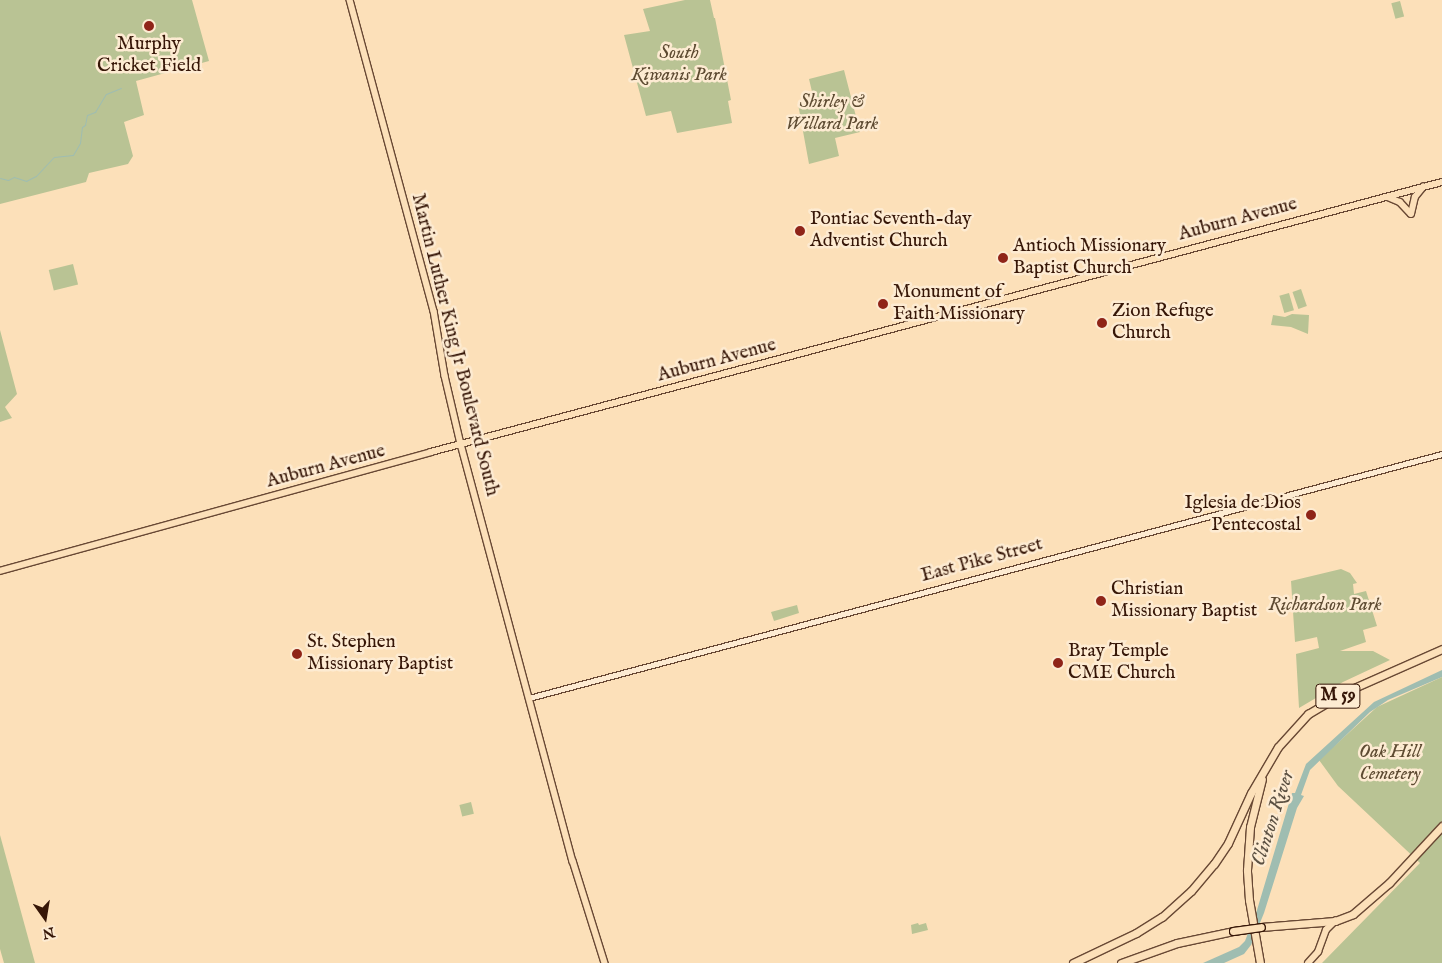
<!DOCTYPE html>
<style>
body{margin:0}
#map{position:relative;width:1442px;height:963px;overflow:hidden;background:#fce0b9;font-family:"IM FELL English",serif}
div>[style]{position:absolute}
.green>*{inset:0;background:#b9c394;transform-origin:0 0}
.water>*{inset:0;background:#9fbdb1}
.stream>*{height:1px;margin:-0.5px;padding:0 0.5px;transform-origin:0.5px;border-radius:0.5px;background:#9fbdb1}
.roads{filter:drop-shadow(1px 0 #684834) drop-shadow(-1px 0 #684834) drop-shadow(0 1px #684834) drop-shadow(0 -1px #684834)}
.minor>*{height:4.5px;margin:-2.25px;padding:0 2.25px;transform-origin:2.25px;border-radius:2.25px;background:#fdebd2}
.major>*{height:5.5px;margin:-2.75px;padding:0 2.75px;transform-origin:2.75px;border-radius:2.75px;background:#fce0b9}
.highway>*{height:7px;margin:-3.5px;padding:0 3.5px;transform-origin:3.5px;border-radius:3.5px;background:#fce0b9}
.bridges{filter:drop-shadow(1px 0 #361607) drop-shadow(-1px 0 #361607) drop-shadow(0 1px #361607) drop-shadow(0 -1px #361607)}
.highway-bridge>*{height:7px;margin:-3.5px;padding:0 3.5px;transform-origin:3.5px;border-radius:3.5px;background:#fce0b9}
.dots>*{width:14px;height:14px;translate:-50% -50%;box-sizing:border-box;border:2px solid #fdebd2;border-radius:50%}
span{translate:-50% -50%;white-space:nowrap;text-align:center;line-height:1.15;-webkit-text-stroke:5px #fdebd2;paint-order:stroke}
.shield-label span{padding:1px 4px;background:#fdebd2;border:1px solid;border-radius:4px;-webkit-text-stroke-width:0}
.shield-label{font-size:18px;color:#361607;font-weight:700}
.poi-label{font-size:19px;color:#361607}
.left{translate:0 -50%;text-align:left}
.right{translate:-100% -50%;text-align:right}
.park-label{font-size:19px;color:#5d4a31;font-style:italic}
.street-label{font-size:19px;color:#361607}
.water-label{font-size:20px;color:#5b5042;font-style:italic}
.north{position:absolute;left:20px;top:893px;width:50px;height:50px;-webkit-text-stroke:4px #fdebd2;paint-order:stroke;rotate:167deg;font-size:14px;font-weight:700;line-height:20px;text-align:center;color:#361607}
.north::after{content:'';display:block;margin:auto;width:18px;height:22px;background:#361607;clip-path:polygon(50% 0,100% 100%,50% 72%,0 100%)}
</style>
<div id="map">
<div class="green">
<div style="clip-path:polygon(0 0,192px 0,209px 61px,136px 81px,144px 115px,124px 122px,133px 156px,128px 164px,89px 173px,86px 182px,0 204px)"></div>
<div style="clip-path:polygon(685px 0,710px 0,714px 18px,715px 18px,731px 100px,728px 101px,732px 123px,677px 133px,671px 111px,646px 116px,624px 35px,650px 31px,643px 9px)"></div>
<div style="left:1400px;top:1px;width:16px;height:9px;rotate:75deg"></div>
<div style="clip-path:polygon(844px 70px,860px 132px,835px 138px,839px 156px,809px 164px,798px 104px,814px 100px,809px 79px)"></div>
<div style="left:73px;top:264px;width:21px;height:25px;rotate:76deg"></div>
<div style="left:1301px;top:289px;width:18px;height:9px;rotate:71deg"></div>
<div style="left:1289px;top:293px;width:18px;height:10px;rotate:74deg"></div>
<div style="clip-path:polygon(1292px 314px,1309px 315px,1308px 334px,1291px 327px,1271px 325px,1273px 315px,1285px 317px)"></div>
<div style="clip-path:polygon(0 330px,17px 394px,5px 407px,12px 418px,0 422px)"></div>
<div style="clip-path:polygon(1341px 569px,1350px 573px,1357px 583px,1353px 584px,1354px 594px,1366px 591px,1377px 626px,1363px 630px,1366px 642px,1340px 651px,1373px 651px,1390px 660px,1343px 682px,1299px 708px,1296px 654px,1319px 648px,1317px 637px,1295px 642px,1291px 581px)"></div>
<div style="clip-path:polygon(797px 605px,799px 613px,774px 621px,771px 612px)"></div>
<div style="clip-path:polygon(1442px 677px,1442px 963px,1322px 963px,1420px 863px,1338px 786px,1319px 760px,1377px 707px)"></div>
<div style="left:471px;top:802px;width:12px;height:12px;rotate:76deg"></div>
<div style="clip-path:polygon(0 835px,35px 963px,4px 963px,0 949px)"></div>
<div style="clip-path:polygon(918px 923px,919px 925px,926px 923px,928px 930px,912px 934px,911px 925px)"></div>
</div>
<div class="water">
<div style="clip-path:polygon(1442px 670px,1442px 677px,1388px 700px,1370px 712px,1310px 770px,1301px 795px,1304px 796px,1297px 808px,1264px 913px,1251px 945px,1244px 954px,1224px 963px,1203px 963px,1239px 947px,1245px 941px,1257px 910px,1292px 793px,1295px 793px,1306px 764px,1374px 702px)"></div>
</div>
<div class="stream">
<div style="left:0;top:178px;width:8px;rotate:14deg"></div>
<div style="left:8px;top:180px;width:7px;rotate:-27deg"></div>
<div style="left:14px;top:177px;width:13px;rotate:18deg"></div>
<div style="left:26px;top:181px;width:11px;rotate:-27deg"></div>
<div style="left:36px;top:176px;width:26px;rotate:-47deg"></div>
<div style="left:54px;top:157px;width:19px;rotate:-6deg"></div>
<div style="left:73px;top:155px;width:14px;rotate:-60deg"></div>
<div style="left:80px;top:143px;width:16px;rotate:-83deg"></div>
<div style="left:82px;top:127px;width:4px;rotate:-34deg"></div>
<div style="left:85px;top:125px;width:10px;rotate:-79deg"></div>
<div style="left:87px;top:115px;width:9px;rotate:-21deg"></div>
<div style="left:95px;top:112px;width:21px;rotate:-59deg"></div>
<div style="left:106px;top:94px;width:16px;rotate:-22deg"></div>
</div>
<div class="roads">
<div class="minor">
<div style="left:529px;top:698px;width:945px;rotate:-14.96deg"></div>
</div>
<div class="major">
<div style="left:350px;top:0;width:322px;rotate:74.9deg"></div>
<div style="left:434px;top:311px;width:66px;rotate:80.4deg"></div>
<div style="left:445px;top:376px;width:70px;rotate:76.8deg"></div>
<div style="left:461px;top:444px;width:432px;rotate:75deg"></div>
<div style="left:573px;top:861px;width:107px;rotate:72.6deg"></div>
<div style="left:1388px;top:197px;width:13px;rotate:23deg"></div>
<div style="left:1400px;top:202px;width:16px;rotate:47deg"></div>
<div style="left:1411px;top:214px;width:17px;rotate:-77deg"></div>
<div style="left:1415px;top:197px;width:13px;rotate:-51deg"></div>
<div style="left:0;top:571px;width:447px;rotate:-15.4deg"></div>
<div style="left:431px;top:452px;width:1046px;rotate:-14.95deg"></div>
<div style="left:1308px;top:963px;width:15px;rotate:-48deg"></div>
<div style="left:1318px;top:952px;width:23px;rotate:-70deg"></div>
<div style="left:1326px;top:930px;width:13px;rotate:-45deg"></div>
</div>
<div class="highway">
<div style="left:1261px;top:927px;width:74px;rotate:-4.6deg"></div>
<div style="left:1335px;top:921px;width:19px;rotate:-21deg"></div>
<div style="left:1353px;top:914px;width:48px;rotate:-40.7deg"></div>
<div style="left:1389px;top:883px;width:78px;rotate:-47.1deg"></div>
<div style="left:1073px;top:963px;width:70px;rotate:-25.5deg"></div>
<div style="left:1136px;top:933px;width:31px;rotate:-32deg"></div>
<div style="left:1162px;top:917px;width:39px;rotate:-42deg"></div>
<div style="left:1191px;top:891px;width:35px;rotate:-50deg"></div>
<div style="left:1214px;top:864px;width:25px;rotate:-56deg"></div>
<div style="left:1228px;top:843px;width:55px;rotate:-65.3deg"></div>
<div style="left:1251px;top:793px;width:53px;rotate:-59.6deg"></div>
<div style="left:1278px;top:747px;width:45px;rotate:-47.7deg"></div>
<div style="left:1308px;top:714px;width:43px;rotate:-30.7deg"></div>
<div style="left:1345px;top:692px;width:106px;rotate:-23.9deg"></div>
<div style="left:1121px;top:963px;width:59px;rotate:-19.7deg"></div>
<div style="left:1177px;top:943px;width:57px;rotate:-12.1deg"></div>
<div style="left:1260px;top:963px;width:64px;rotate:-99.9deg"></div>
<div style="left:1249px;top:900px;width:30px;rotate:-94deg"></div>
<div style="left:1247px;top:870px;width:43px;rotate:-86deg"></div>
<div style="left:1250px;top:827px;width:49px;rotate:-76deg"></div>
</div>
</div>
<div class="bridges">
<div class="highway-bridge">
<div style="left:1233px;top:931px;width:28px;rotate:-8deg"></div>
</div>
</div>
<div class="dots">
<div style="left:149px;top:26px;background:#8f2418"></div>
<div style="left:800px;top:231px;background:#8f2418"></div>
<div style="left:1003px;top:258px;background:#8f2418"></div>
<div style="left:883px;top:304px;background:#8f2418"></div>
<div style="left:1102px;top:323px;background:#8f2418"></div>
<div style="left:1311px;top:515px;background:#8f2418"></div>
<div style="left:1101px;top:601px;background:#8f2418"></div>
<div style="left:297px;top:654px;background:#8f2418"></div>
<div style="left:1058px;top:663px;background:#8f2418"></div>
</div>
<div class="shield-label">
<span style="left:1338px;top:696px">M 59</span>
</div>
<div class="poi-label">
<span style="left:149px;top:56px">Murphy<br>Cricket Field</span>
<span class="left" style="left:810px;top:231px">Pontiac Seventh-day<br>Adventist Church</span>
<span class="left" style="left:1013px;top:258px">Antioch Missionary<br>Baptist Church</span>
<span class="left" style="left:893px;top:304px">Monument of<br>Faith Missionary</span>
<span class="left" style="left:1112px;top:323px">Zion Refuge<br>Church</span>
<span class="right" style="left:1301px;top:515px">Iglesia de Dios<br>Pentecostal</span>
<span class="left" style="left:1111px;top:601px">Christian<br>Missionary Baptist</span>
<span class="left" style="left:307px;top:654px">St. Stephen<br>Missionary Baptist</span>
<span class="left" style="left:1068px;top:663px">Bray Temple<br>CME Church</span>
</div>
<div class="park-label">
<span style="left:679px;top:65px">South<br>Kiwanis Park</span>
<span style="left:832px;top:114px">Shirley &amp;<br>Willard Park</span>
<span style="left:1325px;top:606px">Richardson Park</span>
<span style="left:1390px;top:764px">Oak Hill<br>Cemetery</span>
</div>
<div class="street-label">
<span style="left:1238px;top:220px;rotate:-15deg">Auburn Avenue</span>
<span style="left:454px;top:345px;rotate:76deg">Martin Luther King Jr Boulevard South</span>
<span style="left:717px;top:361px;rotate:-15deg">Auburn Avenue</span>
<span style="left:326px;top:467px;rotate:-15deg">Auburn Avenue</span>
<span style="left:982px;top:561px;rotate:-15deg">East Pike Street</span>
</div>
<div class="water-label">
<span style="left:1273px;top:818px;rotate:-72deg">Clinton River</span>
</div>
<div class="north">N</div>
</div>
